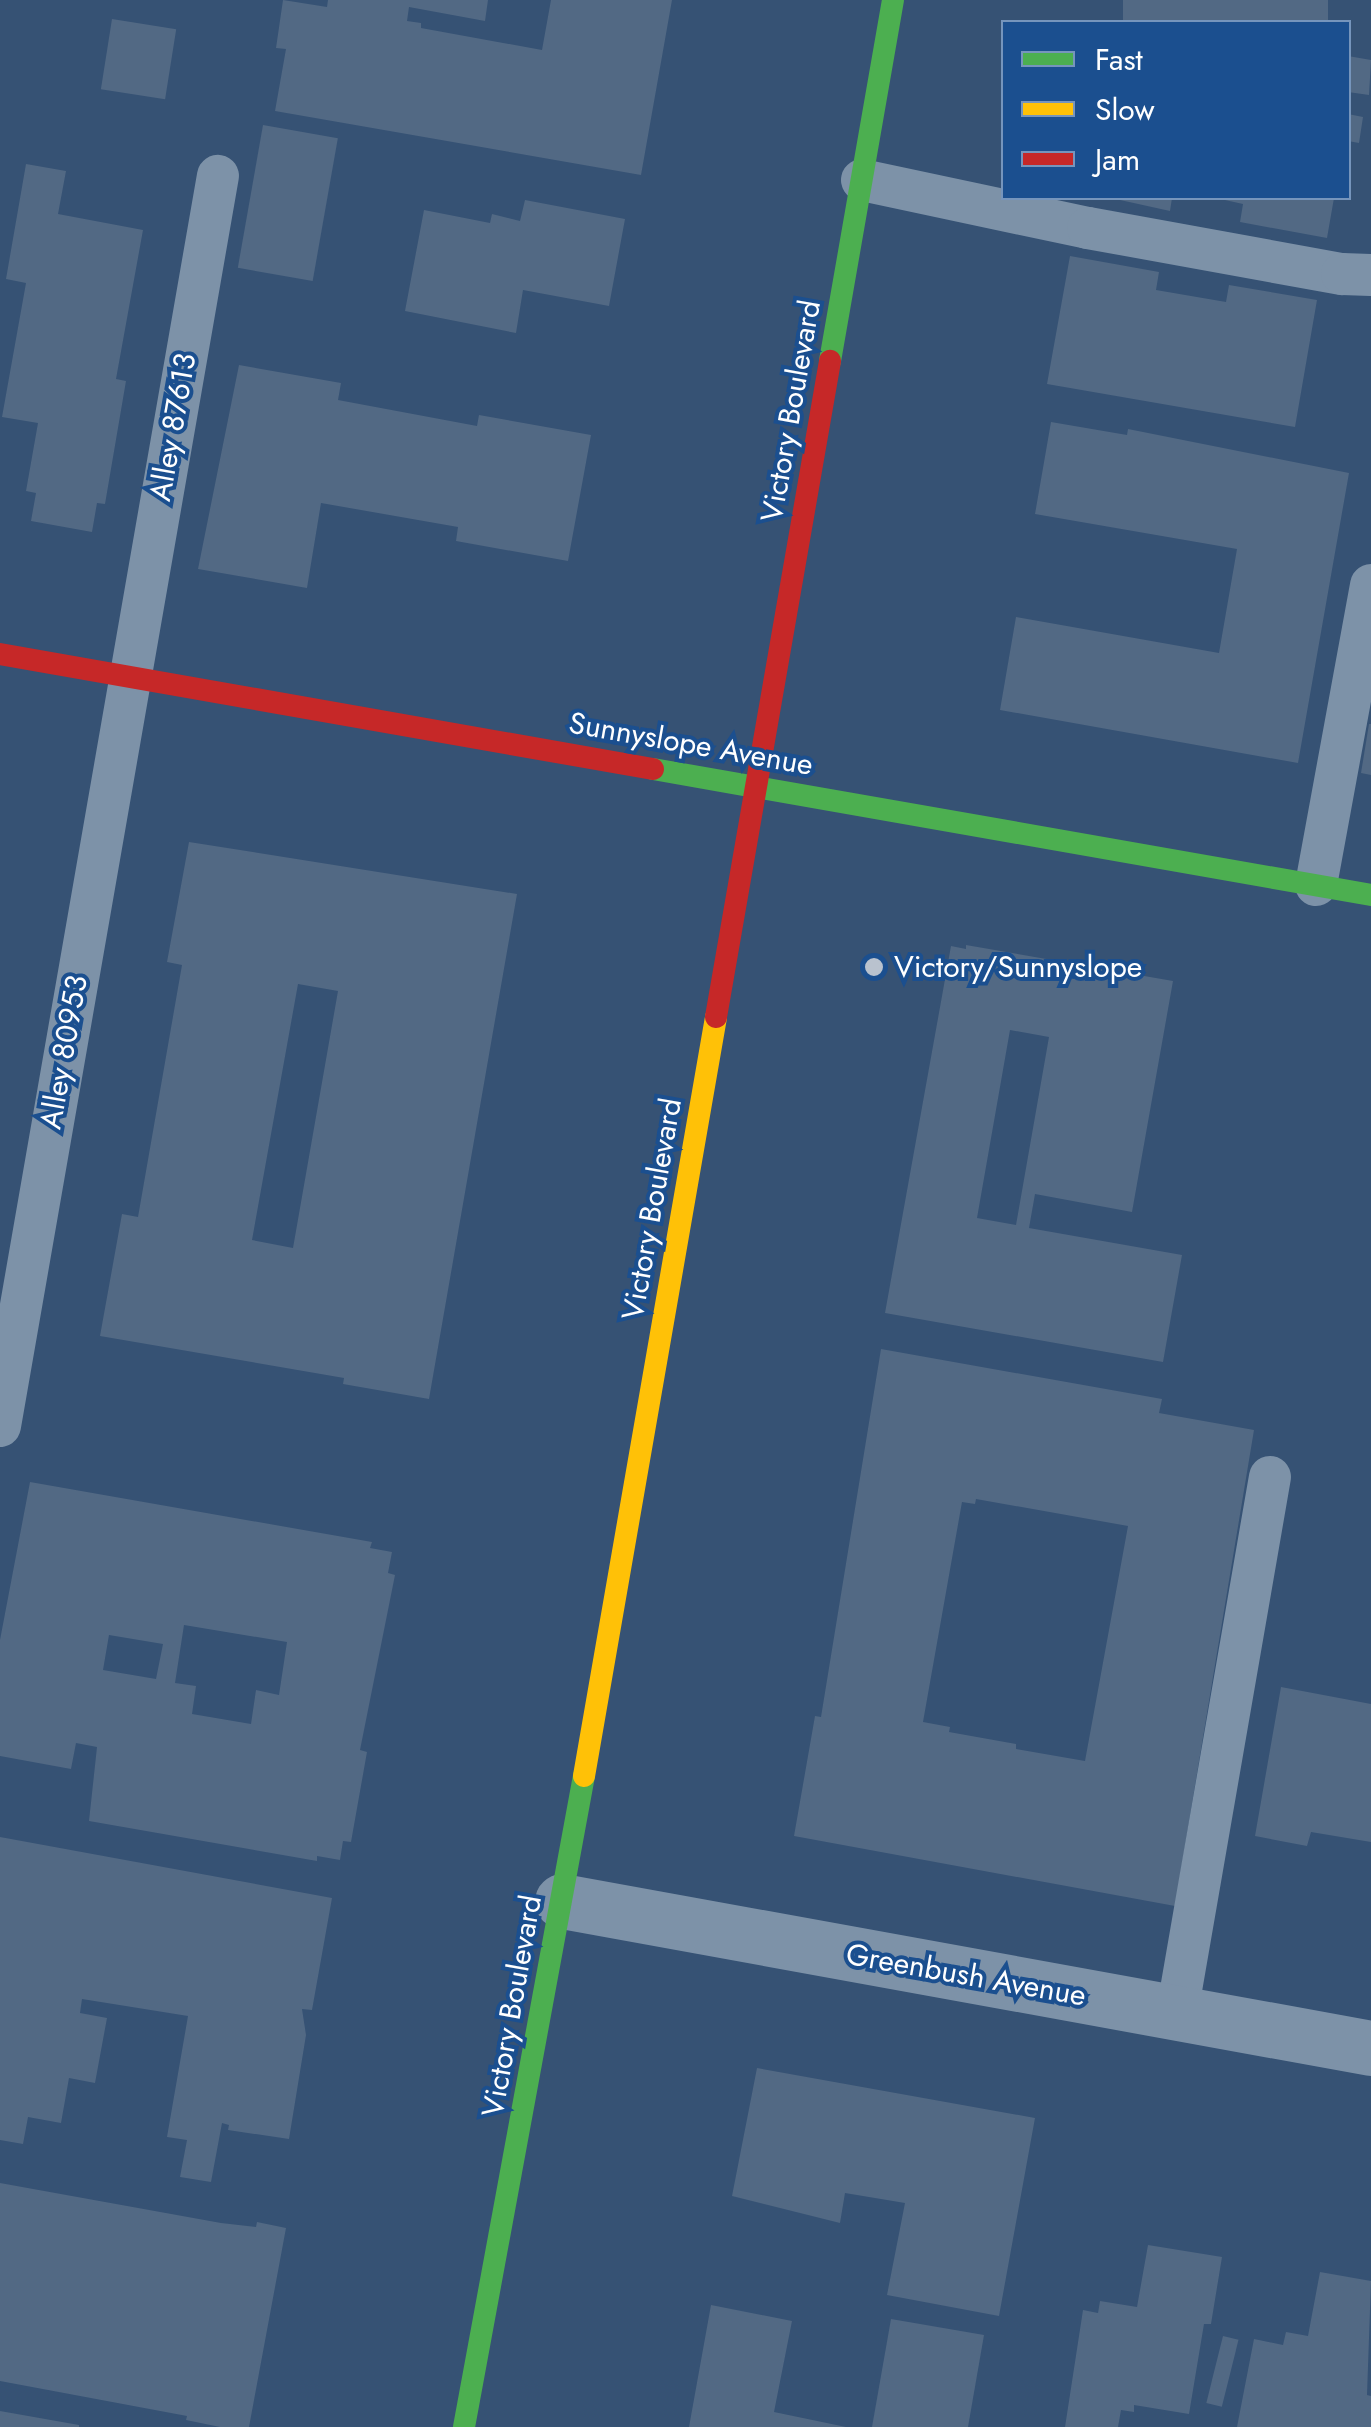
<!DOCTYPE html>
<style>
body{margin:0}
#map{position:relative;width:1371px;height:2427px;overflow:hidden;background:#365274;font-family:Jost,sans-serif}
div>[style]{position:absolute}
.building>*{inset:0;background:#526984;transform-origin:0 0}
.lane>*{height:42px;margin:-21px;padding:0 21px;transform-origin:21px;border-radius:21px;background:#7d92a8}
.street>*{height:55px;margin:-27.5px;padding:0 27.5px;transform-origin:27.5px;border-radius:27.5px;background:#7d92a8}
.fast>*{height:22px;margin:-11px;padding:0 11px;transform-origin:11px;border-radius:11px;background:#4caf50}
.slow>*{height:22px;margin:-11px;padding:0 11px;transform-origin:11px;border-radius:11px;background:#ffc107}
.jam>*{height:22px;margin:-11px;padding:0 11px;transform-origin:11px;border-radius:11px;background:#c62828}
.dots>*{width:28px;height:28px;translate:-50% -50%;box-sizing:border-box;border:5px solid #1b4f8f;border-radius:50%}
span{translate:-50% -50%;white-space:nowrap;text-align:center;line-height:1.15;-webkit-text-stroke:8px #1b4f8f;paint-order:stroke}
.street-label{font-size:30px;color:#fff}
.poi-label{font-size:30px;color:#fff}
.left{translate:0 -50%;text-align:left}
.legend{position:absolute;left:1001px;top:20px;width:350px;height:180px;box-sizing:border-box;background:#1b4f8f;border:2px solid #7695bc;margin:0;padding:12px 18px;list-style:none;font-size:30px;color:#fff}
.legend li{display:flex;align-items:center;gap:20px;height:50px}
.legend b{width:50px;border:2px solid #7695bc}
</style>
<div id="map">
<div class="building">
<div style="clip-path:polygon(283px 0,327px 7px,328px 0,488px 0,485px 21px,409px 7px,407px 21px,421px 23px,421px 28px,542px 50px,551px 0,672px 0,641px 175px,275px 111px,286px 49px,276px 48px)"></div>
<div style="left:1123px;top:0;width:205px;height:22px"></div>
<div style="left:112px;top:19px;width:65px;height:71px;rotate:9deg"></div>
<div style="clip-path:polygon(1348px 56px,1371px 60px,1369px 95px,1348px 92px)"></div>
<div style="clip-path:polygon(1348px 114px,1363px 117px,1359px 143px,1348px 141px)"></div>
<div style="left:263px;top:125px;width:76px;height:145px;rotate:10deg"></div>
<div style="clip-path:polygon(26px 164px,66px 171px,58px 214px,143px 230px,116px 379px,126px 381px,105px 504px,97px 503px,92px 532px,31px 521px,36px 493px,26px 491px,38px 423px,2px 417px,26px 283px,6px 279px)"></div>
<div style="clip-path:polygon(1111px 198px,1172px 198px,1170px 211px)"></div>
<div style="clip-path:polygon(1216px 198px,1334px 198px,1327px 238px,1240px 222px,1243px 204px)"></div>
<div style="clip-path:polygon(525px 200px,625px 219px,609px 306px,523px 290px,516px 333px,405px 311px,424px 210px,490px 223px,492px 214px,520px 221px)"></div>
<div style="clip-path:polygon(1070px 256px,1159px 272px,1156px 290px,1226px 302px,1229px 285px,1317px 300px,1295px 427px,1047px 384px)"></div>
<div style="clip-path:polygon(239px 365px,341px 383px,338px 400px,477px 426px,479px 415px,591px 435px,568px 561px,456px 541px,458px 527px,321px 503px,307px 588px,198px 569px)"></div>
<div style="clip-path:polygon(1051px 422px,1127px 435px,1128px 429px,1349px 473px,1298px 763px,1000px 710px,1016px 617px,1219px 653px,1237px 549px,1035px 514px)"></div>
<div style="clip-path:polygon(1369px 724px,1371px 724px,1371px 775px,1361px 773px)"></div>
<div style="clip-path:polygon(evenodd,189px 842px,517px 894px,429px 1399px,343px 1384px,344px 1378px,100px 1336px,122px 1214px,138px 1217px,182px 965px,167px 962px,189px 842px,298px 984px,338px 991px,293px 1248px,252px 1240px,298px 984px)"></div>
<div style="clip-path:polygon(evenodd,966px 945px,1173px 981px,1132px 1212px,1035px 1194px,1029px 1228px,1182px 1255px,1163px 1362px,885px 1313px,951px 946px,966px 949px,966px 945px,1010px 1030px,1049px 1037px,1016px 1225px,977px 1218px,1010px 1030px)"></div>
<div style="clip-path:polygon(evenodd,881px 1349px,1162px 1399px,1159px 1413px,1254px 1430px,1175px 1906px,794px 1836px,815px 1716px,821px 1717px,881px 1349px,976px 1499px,1128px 1526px,1085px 1761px,1016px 1749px,1016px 1744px,949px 1732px,950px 1727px,923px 1722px,962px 1502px,975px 1504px,976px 1499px)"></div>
<div style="clip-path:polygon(evenodd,30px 1482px,372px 1542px,370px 1548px,392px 1552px,388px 1573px,395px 1575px,360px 1750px,367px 1752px,351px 1842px,343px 1841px,340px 1860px,317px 1856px,317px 1861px,89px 1821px,97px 1747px,76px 1743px,71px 1769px,0 1756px,0 1640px,30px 1482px,184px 1625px,287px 1642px,279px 1695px,256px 1690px,251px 1724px,192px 1714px,196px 1686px,175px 1683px,184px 1625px,30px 1482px,109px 1635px,163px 1644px,156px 1679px,103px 1670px,109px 1635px)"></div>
<div style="clip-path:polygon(1281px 1687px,1371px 1704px,1371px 1842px,1311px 1832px,1307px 1846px,1255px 1836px)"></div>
<div style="clip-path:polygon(0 1837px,332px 1898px,312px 2010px,302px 2009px,306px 2035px,289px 2139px,228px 2130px,229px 2125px,222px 2123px,211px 2182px,180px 2177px,187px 2140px,167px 2137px,188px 2016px,82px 1999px,80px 2013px,107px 2018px,95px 2083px,69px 2078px,61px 2123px,28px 2117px,23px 2144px,0 2140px)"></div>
<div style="clip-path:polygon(757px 2068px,1035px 2118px,999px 2316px,887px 2295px,905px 2203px,845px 2193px,840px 2223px,732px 2196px)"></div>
<div style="clip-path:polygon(0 2183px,221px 2223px,256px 2227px,257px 2222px,286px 2228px,249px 2427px,220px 2427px,186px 2420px,187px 2416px,0 2381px)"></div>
<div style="clip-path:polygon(1148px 2245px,1222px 2257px,1211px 2324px,1204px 2324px,1189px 2414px,1134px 2405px,1134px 2412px,1121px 2410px,1118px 2427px,1065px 2427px,1083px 2310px,1098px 2313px,1100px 2301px,1137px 2307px)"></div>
<div style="clip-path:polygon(1320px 2272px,1371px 2281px,1367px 2395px,1371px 2396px,1371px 2427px,1237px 2427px,1254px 2339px,1283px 2345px,1286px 2332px,1308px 2336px)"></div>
<div style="clip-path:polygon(711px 2305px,792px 2321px,774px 2412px,846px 2427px,689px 2427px)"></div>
<div style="clip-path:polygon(891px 2319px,984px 2335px,968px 2427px,872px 2427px)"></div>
<div style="left:1223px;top:2336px;width:16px;height:69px;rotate:14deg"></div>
<div style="clip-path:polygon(0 2411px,79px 2425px,79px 2427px,0 2427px)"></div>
</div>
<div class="lane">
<div style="left:862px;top:180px;width:231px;rotate:12deg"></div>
<div style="left:1088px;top:228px;width:258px;rotate:10.3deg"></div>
<div style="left:1342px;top:274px;width:29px;rotate:2deg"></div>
<div style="left:1316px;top:885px;width:305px;rotate:-79.6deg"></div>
<div style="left:0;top:1426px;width:1269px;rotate:-80.11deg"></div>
<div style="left:1177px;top:2013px;width:544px;rotate:-80.16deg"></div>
</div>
<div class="street">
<div style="left:562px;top:1901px;width:822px;rotate:10.3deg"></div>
</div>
<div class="fast">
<div style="left:830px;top:361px;width:366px;rotate:-80.1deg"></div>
<div style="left:653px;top:769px;width:729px;rotate:9.95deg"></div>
<div style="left:464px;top:2427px;width:662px;rotate:-79.56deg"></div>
</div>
<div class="slow">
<div style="left:584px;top:1776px;width:770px;rotate:-80.13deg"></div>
</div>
<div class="jam">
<div style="left:0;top:654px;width:663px;rotate:9.99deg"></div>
<div style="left:716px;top:1017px;width:666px;rotate:-80.14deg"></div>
</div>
<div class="dots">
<div style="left:874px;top:967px;background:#b9c2ce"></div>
</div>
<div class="street-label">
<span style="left:791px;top:411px;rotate:-80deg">Victory Boulevard</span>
<span style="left:173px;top:427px;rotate:-80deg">Alley 87613</span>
<span style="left:691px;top:744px;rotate:10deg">Sunnyslope Avenue</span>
<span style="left:64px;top:1052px;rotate:-80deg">Alley 80953</span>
<span style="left:652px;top:1209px;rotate:-80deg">Victory Boulevard</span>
<span style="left:966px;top:1975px;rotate:10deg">Greenbush Avenue</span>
<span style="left:512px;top:2006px;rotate:-80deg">Victory Boulevard</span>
</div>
<div class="poi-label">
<span class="left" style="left:894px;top:967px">Victory/Sunnyslope</span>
</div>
<ul class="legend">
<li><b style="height:12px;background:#4caf50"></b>Fast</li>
<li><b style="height:12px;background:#ffc107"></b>Slow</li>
<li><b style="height:12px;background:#c62828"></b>Jam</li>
</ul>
</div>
